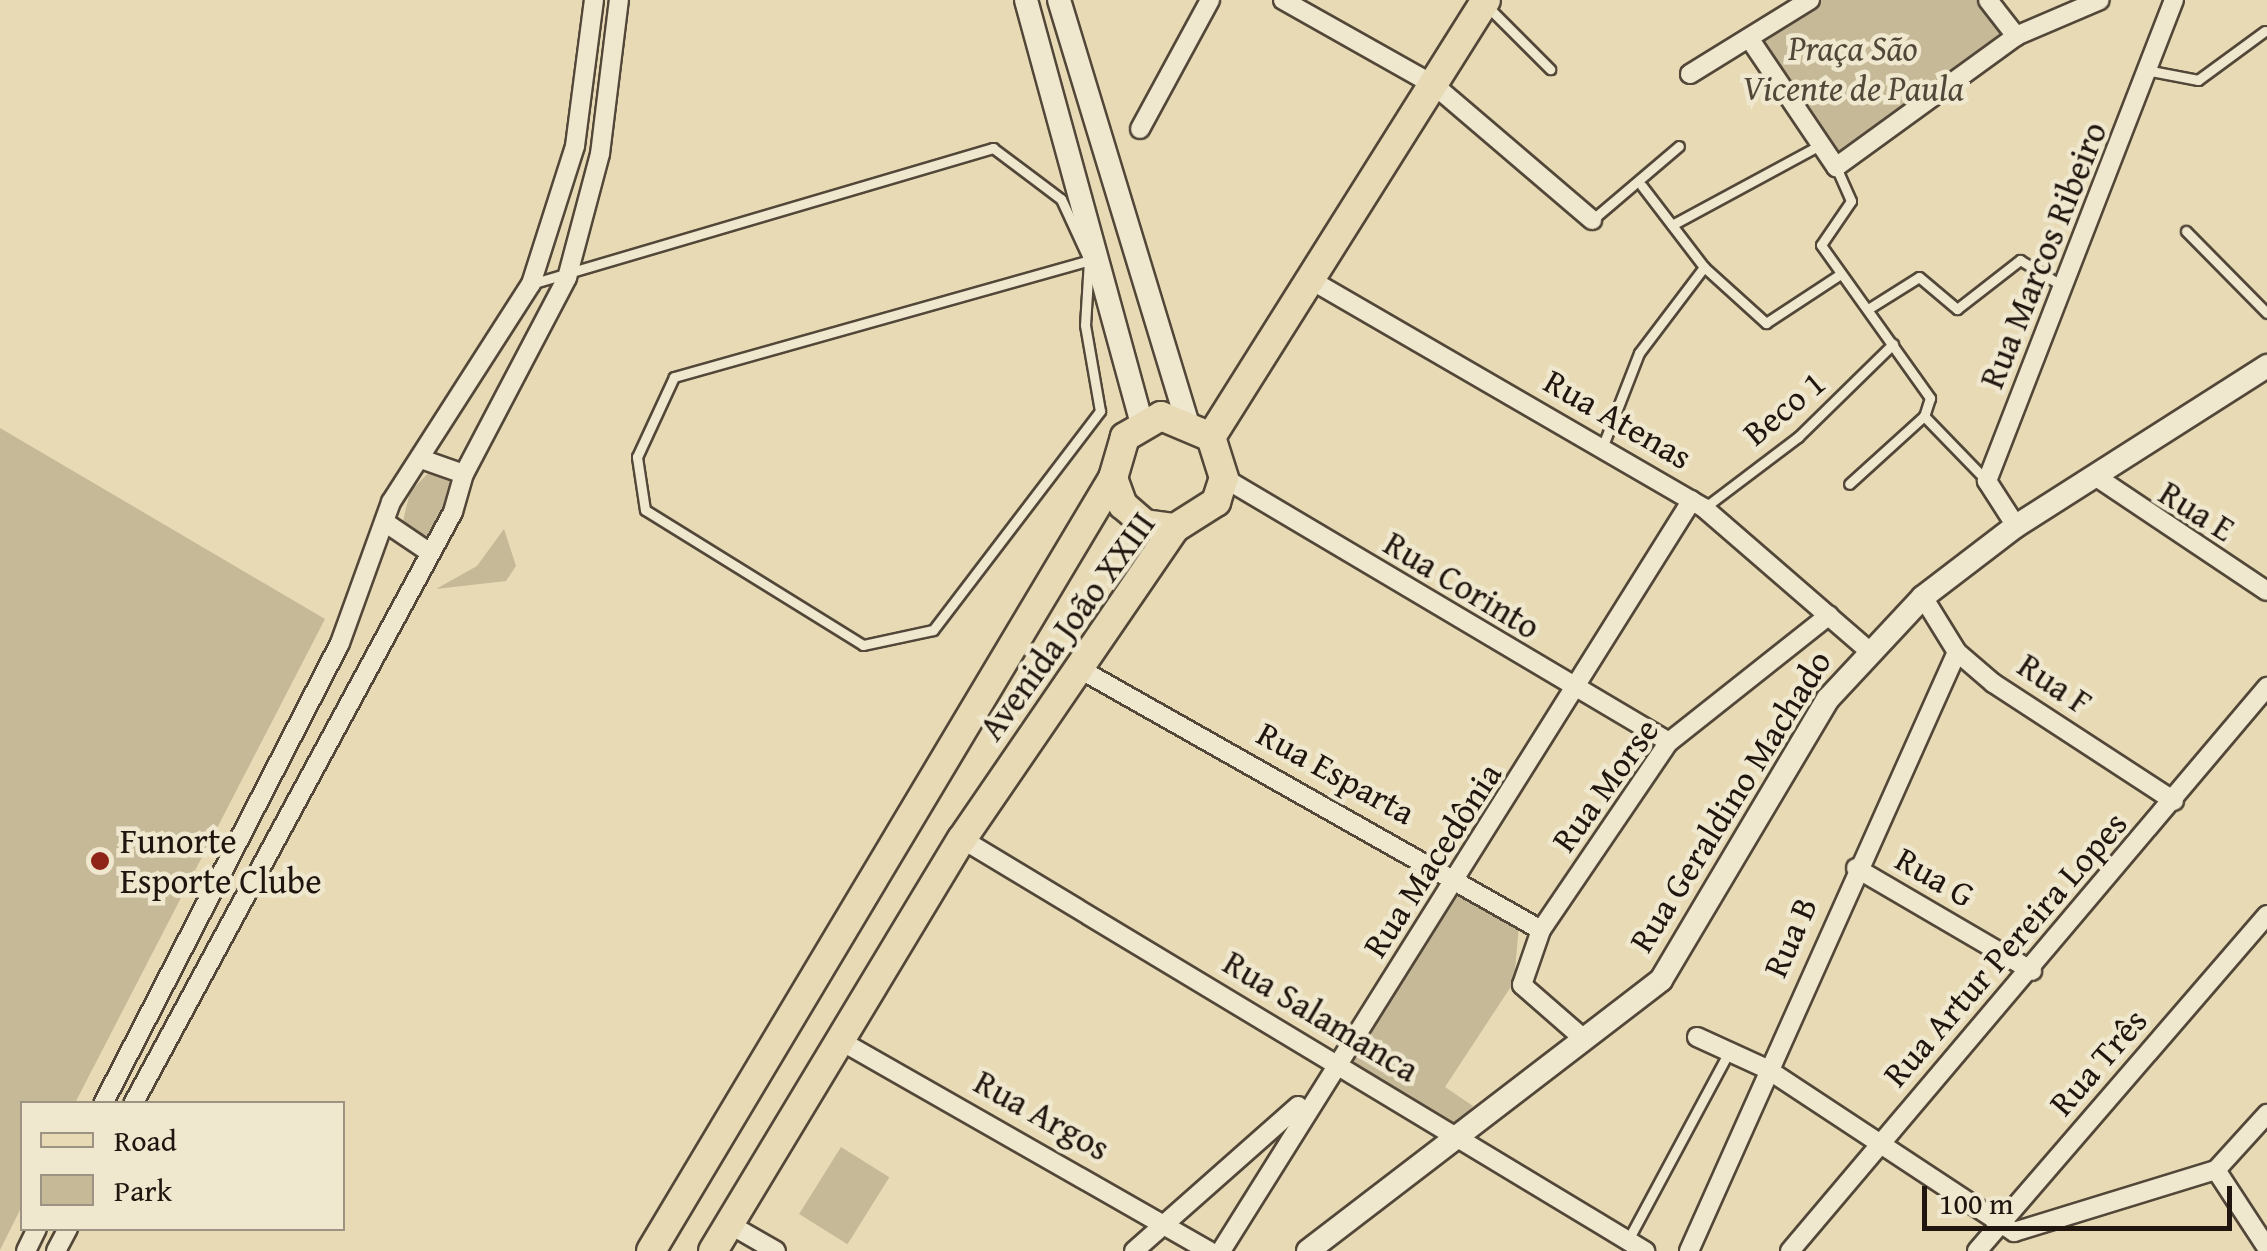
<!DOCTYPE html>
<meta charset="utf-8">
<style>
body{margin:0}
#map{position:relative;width:2267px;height:1251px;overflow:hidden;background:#e7dab4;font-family:"Gentium Book Plus",serif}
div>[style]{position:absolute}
.green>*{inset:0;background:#c5b998;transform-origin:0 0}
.roads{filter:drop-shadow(2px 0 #524738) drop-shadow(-2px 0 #524738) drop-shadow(0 2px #524738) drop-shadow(0 -2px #524738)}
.service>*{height:9px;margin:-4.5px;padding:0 4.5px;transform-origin:4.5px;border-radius:4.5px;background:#efe7ce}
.minor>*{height:18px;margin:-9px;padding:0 9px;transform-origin:9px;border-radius:9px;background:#efe7ce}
.tertiary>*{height:22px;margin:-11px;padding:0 11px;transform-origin:11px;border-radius:11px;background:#efe7ce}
.primary>*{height:28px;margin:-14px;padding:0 14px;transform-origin:14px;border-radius:14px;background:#e7dab4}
.dots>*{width:28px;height:28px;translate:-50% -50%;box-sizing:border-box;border:5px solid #efe7ce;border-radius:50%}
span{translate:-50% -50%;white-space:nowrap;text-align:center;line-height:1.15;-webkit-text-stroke:9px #efe7ce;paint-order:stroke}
.park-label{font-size:35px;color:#524738;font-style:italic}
.street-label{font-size:35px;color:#21160f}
.poi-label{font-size:35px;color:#21160f}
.left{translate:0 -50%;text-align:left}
.legend{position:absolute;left:20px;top:1101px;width:325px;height:130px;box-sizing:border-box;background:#efe7ce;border:2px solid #9d9382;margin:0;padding:12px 18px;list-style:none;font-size:30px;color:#21160f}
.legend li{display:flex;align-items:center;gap:20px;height:50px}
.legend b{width:50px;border:2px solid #9d9382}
.scale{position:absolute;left:1922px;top:1186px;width:310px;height:45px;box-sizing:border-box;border:5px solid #21160f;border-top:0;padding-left:12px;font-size:30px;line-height:35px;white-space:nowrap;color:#21160f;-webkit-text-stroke:8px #efe7ce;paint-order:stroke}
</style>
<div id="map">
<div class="green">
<div style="clip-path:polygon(1813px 0,1988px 0,2016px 36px,1836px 167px,1749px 38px)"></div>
<div style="clip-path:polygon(0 428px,325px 619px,75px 1103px,22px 1104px,22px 1206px,0 1250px)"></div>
<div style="clip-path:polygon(430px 471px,453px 482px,448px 512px,426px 540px,403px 521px,410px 492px)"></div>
<div style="clip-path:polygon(504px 529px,516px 566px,506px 581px,436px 589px,477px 566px)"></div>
<div style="clip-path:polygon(1463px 887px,1519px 925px,1514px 982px,1445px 1087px,1473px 1106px,1454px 1128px,1345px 1065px)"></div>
<div style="left:841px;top:1147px;width:57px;height:79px;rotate:32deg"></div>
</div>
<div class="roads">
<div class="service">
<div style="left:1486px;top:5px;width:91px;rotate:45deg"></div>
<div style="left:2151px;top:71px;width:48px;rotate:10.8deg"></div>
<div style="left:2198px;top:80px;width:83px;rotate:-36.2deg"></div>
<div style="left:1836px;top:167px;width:37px;rotate:66deg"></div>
<div style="left:1851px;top:201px;width:53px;rotate:124.3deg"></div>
<div style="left:1821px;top:245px;width:188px;rotate:54.5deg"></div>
<div style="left:1930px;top:398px;width:19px;rotate:108deg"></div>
<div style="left:1924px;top:416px;width:101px;rotate:137.8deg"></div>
<div style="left:1642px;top:186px;width:102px;rotate:52.6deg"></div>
<div style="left:1704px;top:267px;width:84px;rotate:42.1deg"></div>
<div style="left:1766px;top:323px;width:87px;rotate:-33.3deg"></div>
<div style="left:1592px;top:220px;width:114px;rotate:-40.4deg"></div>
<div style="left:1672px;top:225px;width:168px;rotate:-28.4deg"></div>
<div style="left:2186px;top:231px;width:115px;rotate:45.4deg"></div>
<div style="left:531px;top:284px;width:482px;rotate:-16.4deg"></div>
<div style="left:993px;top:148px;width:85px;rotate:36.9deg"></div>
<div style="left:1061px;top:199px;width:67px;rotate:65.3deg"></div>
<div style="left:1089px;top:260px;width:65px;rotate:93.5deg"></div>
<div style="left:1085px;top:325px;width:87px;rotate:80.1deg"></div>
<div style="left:1100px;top:411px;width:275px;rotate:127.3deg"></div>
<div style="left:933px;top:630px;width:72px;rotate:167.9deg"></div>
<div style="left:863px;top:645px;width:256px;rotate:-148.2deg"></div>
<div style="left:645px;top:510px;width:54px;rotate:-98.6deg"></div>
<div style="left:637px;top:457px;width:88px;rotate:-65.2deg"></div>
<div style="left:674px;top:377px;width:431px;rotate:-15.7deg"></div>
<div style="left:1868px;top:309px;width:60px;rotate:-32.1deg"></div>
<div style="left:1919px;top:277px;width:50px;rotate:40.1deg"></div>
<div style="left:1957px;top:309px;width:80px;rotate:-37.9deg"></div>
<div style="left:2020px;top:260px;width:52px;rotate:31.5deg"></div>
<div style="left:1924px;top:416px;width:91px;rotate:45.9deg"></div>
<div style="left:1602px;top:448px;width:102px;rotate:-68.7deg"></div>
<div style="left:1639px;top:353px;width:108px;rotate:-52.9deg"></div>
<div style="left:1704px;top:508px;width:118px;rotate:-37.1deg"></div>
<div style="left:1798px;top:437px;width:133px;rotate:-44.4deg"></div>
<div style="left:1628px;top:1240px;width:213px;rotate:-61.8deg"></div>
</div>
<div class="minor">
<div style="left:1283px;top:0;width:173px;rotate:29.4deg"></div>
<div style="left:1434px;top:85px;width:208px;rotate:40.5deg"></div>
<div style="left:1988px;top:0;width:46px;rotate:52.1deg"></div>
<div style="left:1749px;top:38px;width:156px;rotate:56deg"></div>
<div style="left:1836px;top:167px;width:223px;rotate:-36deg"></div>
<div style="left:2016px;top:36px;width:91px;rotate:-23.2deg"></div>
<div style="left:1690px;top:74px;width:141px;rotate:-31.7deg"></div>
<div style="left:1140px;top:129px;width:147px;rotate:-61.5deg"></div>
<div style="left:1311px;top:280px;width:454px;rotate:30.1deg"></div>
<div style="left:1704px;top:508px;width:216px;rotate:40.9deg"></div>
<div style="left:424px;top:460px;width:42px;rotate:19.3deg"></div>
<div style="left:1224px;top:478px;width:517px;rotate:30.68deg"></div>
<div style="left:2098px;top:478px;width:203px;rotate:33.8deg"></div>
<div style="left:386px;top:523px;width:48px;rotate:34deg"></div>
<div style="left:2016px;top:526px;width:54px;rotate:-122.8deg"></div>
<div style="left:1987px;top:481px;width:516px;rotate:-68.76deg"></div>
<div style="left:1923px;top:597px;width:65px;rotate:58.3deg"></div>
<div style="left:1957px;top:652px;width:48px;rotate:40.7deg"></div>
<div style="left:1993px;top:683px;width:216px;rotate:33.1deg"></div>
<div style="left:1078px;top:668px;width:532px;rotate:29.5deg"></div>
<div style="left:1541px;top:930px;width:58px;rotate:109.1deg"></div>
<div style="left:1522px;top:985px;width:82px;rotate:41.1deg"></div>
<div style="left:962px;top:839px;width:798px;rotate:31.1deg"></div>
<div style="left:1856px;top:868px;width:204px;rotate:30.3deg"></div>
<div style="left:1541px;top:930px;width:227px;rotate:-55.8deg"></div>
<div style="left:1669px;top:742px;width:204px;rotate:-38.4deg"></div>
<div style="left:1697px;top:1037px;width:77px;rotate:24.6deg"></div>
<div style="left:1767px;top:1069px;width:296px;rotate:33.4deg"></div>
<div style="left:2014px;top:1232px;width:211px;rotate:-17.1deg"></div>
<div style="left:2216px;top:1170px;width:76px;rotate:-47.7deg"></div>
<div style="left:841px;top:1041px;width:424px;rotate:29.7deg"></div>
<div style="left:103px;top:1104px;width:518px;rotate:-62.79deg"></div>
<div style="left:340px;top:643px;width:150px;rotate:-70.1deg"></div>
<div style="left:391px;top:502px;width:259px;rotate:-57.3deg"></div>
<div style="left:531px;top:284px;width:145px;rotate:-72.3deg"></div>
<div style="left:575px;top:146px;width:147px;rotate:-82.6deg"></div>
<div style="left:133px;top:1104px;width:673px;rotate:-61.61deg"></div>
<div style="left:453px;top:512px;width:40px;rotate:-74deg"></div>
<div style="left:464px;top:474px;width:221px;rotate:-62.3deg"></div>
<div style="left:567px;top:278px;width:128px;rotate:-75.1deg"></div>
<div style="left:600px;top:154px;width:155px;rotate:-83deg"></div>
<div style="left:2216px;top:1170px;width:93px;rotate:56.8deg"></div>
<div style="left:729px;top:1224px;width:54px;rotate:29.9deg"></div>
<div style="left:26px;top:1251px;width:25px;rotate:-64deg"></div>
<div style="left:56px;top:1251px;width:26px;rotate:-62deg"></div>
<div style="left:1134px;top:1251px;width:219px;rotate:-41.5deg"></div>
<div style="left:1221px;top:1251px;width:886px;rotate:-57.91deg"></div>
<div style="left:1689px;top:1251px;width:656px;rotate:-65.9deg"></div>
<div style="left:1790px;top:1251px;width:739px;rotate:-49.78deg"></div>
<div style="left:1977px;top:1251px;width:444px;rotate:-49.2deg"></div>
</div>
<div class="tertiary">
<div style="left:1026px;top:0;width:439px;rotate:74.7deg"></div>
<div style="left:1059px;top:0;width:438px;rotate:73.1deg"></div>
<div style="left:1308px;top:1251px;width:445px;rotate:-37.5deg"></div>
<div style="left:1661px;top:980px;width:327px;rotate:-59.3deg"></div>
<div style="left:1828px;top:699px;width:139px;rotate:-47deg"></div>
<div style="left:1923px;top:597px;width:117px;rotate:-37.4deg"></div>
<div style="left:2016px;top:526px;width:298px;rotate:-32.5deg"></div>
</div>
<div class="primary">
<div style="left:1211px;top:437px;width:516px;rotate:-57.82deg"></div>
<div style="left:651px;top:1251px;width:901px;rotate:-59.13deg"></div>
<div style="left:713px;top:1251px;width:481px;rotate:-58.9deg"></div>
<div style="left:962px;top:839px;width:377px;rotate:-55.6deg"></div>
<div style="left:1175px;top:528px;width:49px;rotate:-32.4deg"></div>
<div style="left:1216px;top:502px;width:25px;rotate:-72deg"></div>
<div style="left:1224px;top:478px;width:43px;rotate:-107.6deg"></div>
<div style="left:1211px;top:437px;width:54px;rotate:-157.2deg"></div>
<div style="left:1161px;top:416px;width:42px;rotate:149.7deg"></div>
<div style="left:1125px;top:437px;width:43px;rotate:106.3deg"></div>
<div style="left:1113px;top:478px;width:29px;rotate:70deg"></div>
<div style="left:1123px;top:505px;width:29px;rotate:41deg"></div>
<div style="left:1145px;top:524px;width:30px;rotate:8deg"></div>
</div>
</div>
<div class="dots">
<div style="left:100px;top:861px;background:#8f2418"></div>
</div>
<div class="park-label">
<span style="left:1853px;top:68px">Praça São<br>Vicente de Paula</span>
</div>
<div class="street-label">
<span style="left:2043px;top:255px;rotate:-68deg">Rua Marcos Ribeiro</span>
<span style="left:1784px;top:408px;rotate:-40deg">Beco 1</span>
<span style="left:1618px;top:419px;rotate:30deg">Rua Atenas</span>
<span style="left:2197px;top:511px;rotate:32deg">Rua E</span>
<span style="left:1462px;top:585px;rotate:31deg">Rua Corinto</span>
<span style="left:1067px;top:626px;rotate:-54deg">Avenida João XXIII</span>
<span style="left:2055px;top:684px;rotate:34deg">Rua F</span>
<span style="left:1336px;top:773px;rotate:29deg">Rua Esparta</span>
<span style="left:1605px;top:785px;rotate:-54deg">Rua Morse</span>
<span style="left:1730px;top:801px;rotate:-58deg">Rua Geraldino Machado</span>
<span style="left:1432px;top:860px;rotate:-57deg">Rua Macedônia</span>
<span style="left:1935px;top:877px;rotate:30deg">Rua G</span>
<span style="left:1790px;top:937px;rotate:-66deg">Rua B</span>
<span style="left:2005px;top:949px;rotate:-49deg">Rua Artur Pereira Lopes</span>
<span style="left:1321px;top:1016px;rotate:31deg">Rua Salamanca</span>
<span style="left:2098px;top:1062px;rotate:-49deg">Rua Três</span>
<span style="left:1042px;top:1115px;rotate:29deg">Rua Argos</span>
</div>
<div class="poi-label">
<span class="left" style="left:120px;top:861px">Funorte<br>Esporte Clube</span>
</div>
<ul class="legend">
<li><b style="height:12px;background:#e7dab4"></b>Road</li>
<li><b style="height:28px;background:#c5b998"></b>Park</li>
</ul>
<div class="scale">100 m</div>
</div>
